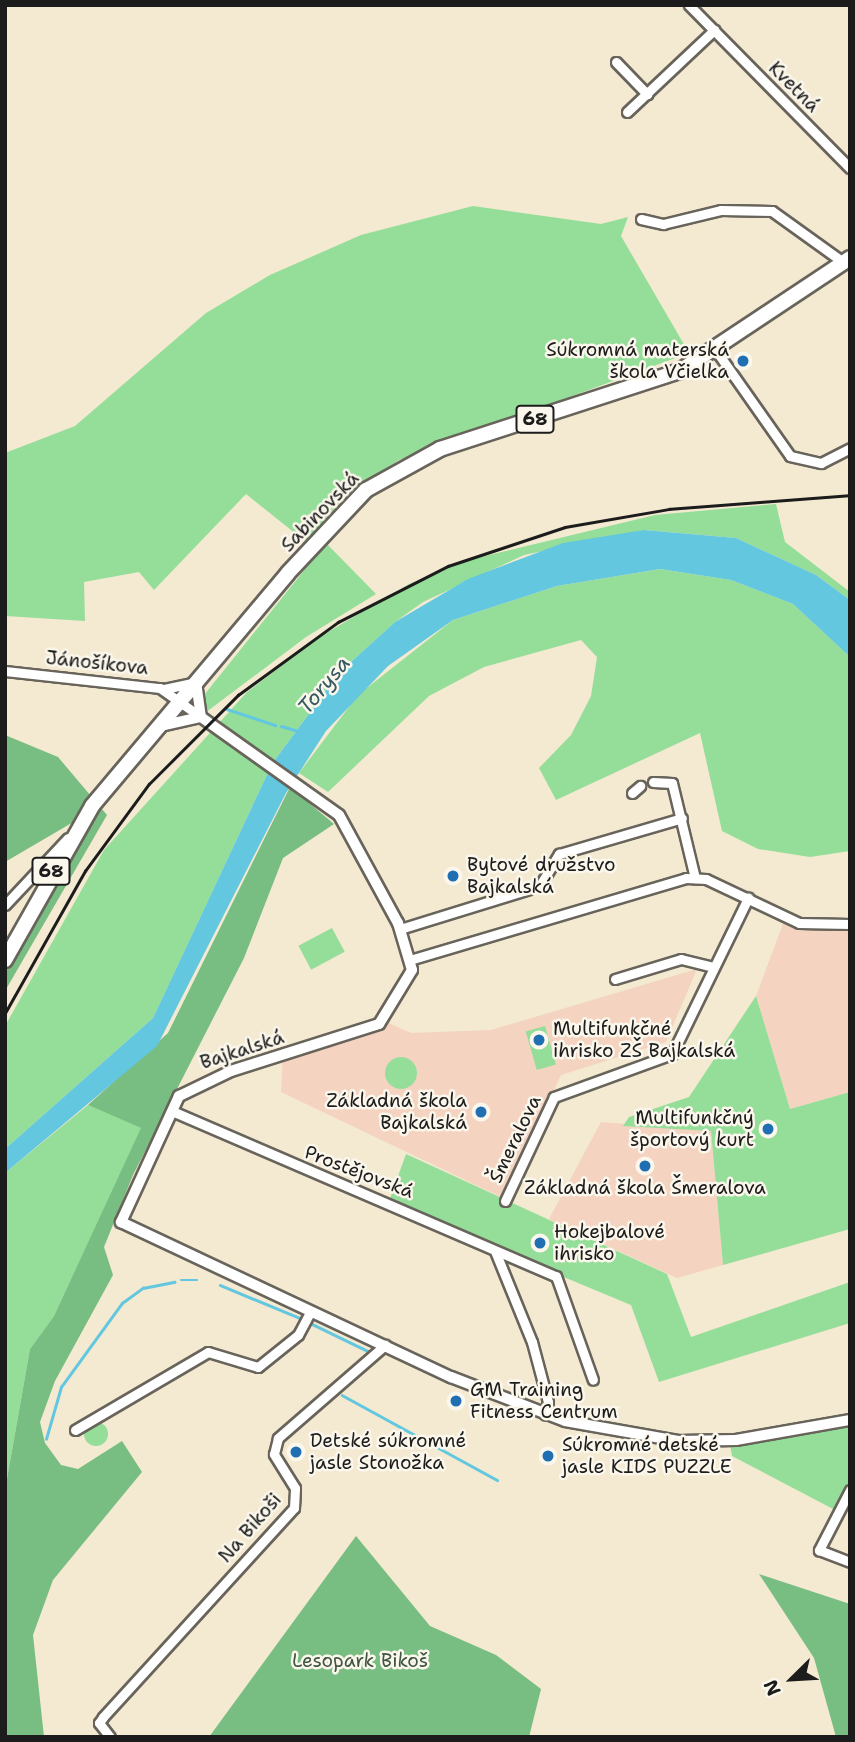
<!DOCTYPE html>
<meta charset="utf-8">
<style>
body{margin:0}
#map{position:relative;width:855px;height:1742px;overflow:hidden;background:#f4e9d1;font-family:"Shantell Sans",sans-serif}
div>[style]{position:absolute}
.built>*{inset:0;background:#f4d3c0}
.green>*{inset:0;background:#95de99;transform-origin:0 0}
.round{border-radius:50%}
.forest>*{inset:0;background:#78bd81}
.water>*{inset:0;background:#62c7df}
.stream>*{height:2.5px;margin:-1.25px;padding:0 1.25px;transform-origin:1.25px;border-radius:1.25px;background:#62c7df}
.roads{filter:drop-shadow(2px 0 #68645b) drop-shadow(-2px 0 #68645b) drop-shadow(0 2px #68645b) drop-shadow(0 -2px #68645b)}
.minor>*{height:9px;margin:-4.5px;padding:0 4.5px;transform-origin:4.5px;border-radius:4.5px;background:#fff}
.tertiary>*{height:10px;margin:-5px;padding:0 5px;transform-origin:5px;border-radius:5px;background:#fff}
.primary>*{height:14px;margin:-7px;padding:0 7px;transform-origin:7px;border-radius:7px;background:#fff}
.rail>*{height:2.5px;margin:-1.25px;padding:0 1.25px;transform-origin:1.25px;border-radius:1.25px;background:#1c1c1c}
.dots>*{width:19px;height:19px;translate:-50% -50%;box-sizing:border-box;border:4px solid #fbf7ec;border-radius:50%}
span{translate:-50% -50%;white-space:nowrap;text-align:center;line-height:1.15;-webkit-text-stroke:5px #fbf7ec;paint-order:stroke}
.shield-label span{padding:2px 5px;background:#fbf7ec;border:2px solid;border-radius:5px;-webkit-text-stroke-width:0}
.shield-label{font-size:18px;color:#1c1c1c;font-weight:700}
.street-label{font-size:19px;color:#1c1c1c}
.poi-label{font-size:19px;color:#1c1c1c}
.right{translate:-100% -50%;text-align:right}
.left{translate:0 -50%;text-align:left}
.park-label{font-size:19px;color:#405642}
.water-label{font-size:21px;color:#345860;font-style:italic}
.frame{position:absolute;inset:0;border:7px solid #1c1c1c;pointer-events:none}
.north{position:absolute;left:757px;top:1644px;width:70px;height:70px;-webkit-text-stroke:5px #fbf7ec;paint-order:stroke;rotate:246deg;font-size:19px;font-weight:700;line-height:28px;text-align:center;color:#1c1c1c}
.north::after{content:'';display:block;margin:auto;width:24px;height:32px;background:#1c1c1c;clip-path:polygon(50% 0,100% 100%,50% 72%,0 100%)}
</style>
<div id="map">
<div class="built">
<div style="clip-path:polygon(787px 913px,850px 927px,850px 1092px,790px 1109px,756px 996px)"></div>
<div style="clip-path:polygon(697px 969px,666px 1042px,561px 1075px,503px 1198px,281px 1092px,283px 1054px,384px 1021px,411px 1033px,491px 1030px)"></div>
<div style="clip-path:polygon(601px 1122px,711px 1131px,723px 1265px,677px 1278px,549px 1219px)"></div>
</div>
<div class="green">
<div style="clip-path:polygon(473px 206px,601px 224px,628px 217px,621px 236px,689px 353px,399px 460px,344px 497px,306px 542px,246px 494px,154px 590px,139px 572px,84px 582px,85px 621px,5px 616px,5px 453px,75px 426px,206px 313px,270px 275px,361px 235px)"></div>
<div style="clip-path:polygon(776px 504px,785px 542px,850px 592px,850px 600px,816px 575px,736px 538px,644px 530px,524px 555px,423px 602px,395px 622px,339px 673px,272px 764px,153px 1018px,5px 1149px,5px 1026px,104px 850px,247px 692px,318px 638px,409px 584px,464px 561px,655px 515px)"></div>
<div style="clip-path:polygon(326px 543px,376px 594px,306px 637px,205px 713px,204px 695px)"></div>
<div style="clip-path:polygon(660px 569px,731px 580px,793px 604px,850px 657px,850px 851px,810px 857px,758px 849px,722px 831px,700px 733px,556px 800px,539px 768px,571px 735px,591px 696px,597px 657px,581px 640px,484px 667px,429px 696px,328px 792px,299px 773px,358px 695px,453px 620px,557px 586px)"></div>
<div style="left:332px;top:928px;width:27px;height:38px;rotate:62deg"></div>
<div style="clip-path:polygon(756px 996px,790px 1109px,850px 1092px,850px 1229px,723px 1265px,711px 1131px,623px 1126px,629px 1117px,689px 1097px)"></div>
<div style="left:545px;top:1026px;width:40px;height:20px;rotate:74deg"></div>
<div class="round" style="left:385px;top:1057px;width:32px;height:32px"></div>
<div style="clip-path:polygon(88px 1105px,142px 1128px,54px 1316px,30px 1349px,5px 1490px,5px 1173px)"></div>
<div style="clip-path:polygon(406px 1154px,667px 1274px,691px 1337px,850px 1282px,850px 1323px,659px 1382px,631px 1305px,388px 1204px)"></div>
<div class="round" style="left:84px;top:1422px;width:24px;height:24px"></div>
<div style="clip-path:polygon(850px 1423px,850px 1485px,835px 1510px,732px 1456px,729px 1438px,817px 1433px)"></div>
</div>
<div class="forest">
<div style="clip-path:polygon(5px 735px,58px 757px,107px 815px,5px 991px,5px 970px,87px 814px,5px 862px)"></div>
<div style="clip-path:polygon(290px 787px,334px 824px,283px 858px,244px 958px,133px 1175px,104px 1247px,113px 1275px,55px 1381px,40px 1422px,45px 1443px,61px 1465px,78px 1469px,122px 1441px,142px 1472px,53px 1580px,33px 1635px,44px 1737px,5px 1737px,5px 1490px,30px 1349px,54px 1316px,141px 1128px,88px 1105px,168px 1033px)"></div>
<div style="clip-path:polygon(356px 1536px,430px 1626px,496px 1655px,541px 1689px,529px 1737px,209px 1737px)"></div>
<div style="clip-path:polygon(759px 1574px,850px 1604px,850px 1737px,836px 1737px,814px 1658px)"></div>
</div>
<div class="water">
<div style="clip-path:polygon(644px 530px,736px 538px,816px 575px,850px 600px,850px 657px,793px 604px,731px 580px,660px 569px,557px 586px,453px 620px,388px 666px,326px 731px,286px 793px,157px 1046px,5px 1173px,5px 1149px,153px 1018px,272px 764px,339px 673px,395px 622px,468px 579px,563px 543px)"></div>
</div>
<div class="stream">
<div style="left:227px;top:709px;width:51px;rotate:18.4deg"></div>
<div style="left:281px;top:726px;width:15px;rotate:16deg"></div>
<div style="left:181px;top:1280px;width:16px"></div>
<div style="left:220px;top:1285px;width:87px;rotate:22.4deg"></div>
<div style="left:312px;top:1324px;width:67px;rotate:25.8deg"></div>
<div style="left:342px;top:1395px;width:177px;rotate:28.7deg"></div>
<div style="left:46px;top:1439px;width:54px;rotate:-73.9deg"></div>
<div style="left:61px;top:1387px;width:104px;rotate:-54deg"></div>
<div style="left:122px;top:1303px;width:26px;rotate:-36deg"></div>
<div style="left:143px;top:1288px;width:32px;rotate:-11deg"></div>
</div>
<div class="roads">
<div class="minor">
<div style="left:689px;top:5px;width:229px;rotate:45.4deg"></div>
<div style="left:616px;top:62px;width:45px;rotate:45.9deg"></div>
<div style="left:627px;top:112px;width:120px;rotate:-43.3deg"></div>
<div style="left:641px;top:219px;width:23px;rotate:13deg"></div>
<div style="left:663px;top:224px;width:60px;rotate:-13.6deg"></div>
<div style="left:721px;top:210px;width:51px;rotate:1.1deg"></div>
<div style="left:772px;top:211px;width:87px;rotate:35.7deg"></div>
<div style="left:717px;top:352px;width:127px;rotate:54.9deg"></div>
<div style="left:790px;top:456px;width:32px;rotate:13deg"></div>
<div style="left:821px;top:463px;width:33px;rotate:-27deg"></div>
<div style="left:5px;top:671px;width:156px;rotate:6.3deg"></div>
<div style="left:160px;top:688px;width:50px;rotate:35.3deg"></div>
<div style="left:164px;top:689px;width:30px;rotate:-12deg"></div>
<div style="left:653px;top:782px;width:19px;rotate:3deg"></div>
<div style="left:672px;top:783px;width:98px;rotate:76.4deg"></div>
<div style="left:632px;top:793px;width:11px;rotate:-41deg"></div>
<div style="left:539px;top:887px;width:39px;rotate:-59deg"></div>
<div style="left:559px;top:854px;width:128px;rotate:-16.3deg"></div>
<div style="left:5px;top:905px;width:92px;rotate:-46.8deg"></div>
<div style="left:400px;top:929px;width:135px;rotate:-17.2deg"></div>
<div style="left:413px;top:959px;width:285px;rotate:-16.5deg"></div>
<div style="left:686px;top:878px;width:20px;rotate:3deg"></div>
<div style="left:706px;top:879px;width:103px;rotate:25.3deg"></div>
<div style="left:799px;top:923px;width:51px;rotate:1.1deg"></div>
<div style="left:615px;top:979px;width:69px;rotate:-16.9deg"></div>
<div style="left:681px;top:959px;width:34px;rotate:14deg"></div>
<div style="left:172px;top:1111px;width:418px;rotate:23.3deg"></div>
<div style="left:556px;top:1276px;width:110px;rotate:70.4deg"></div>
<div style="left:505px;top:1201px;width:115px;rotate:-64.8deg"></div>
<div style="left:554px;top:1097px;width:126px;rotate:-20deg"></div>
<div style="left:672px;top:1054px;width:174px;rotate:-64deg"></div>
<div style="left:495px;top:1251px;width:98px;rotate:67.9deg"></div>
<div style="left:532px;top:1342px;width:62px;rotate:75.1deg"></div>
<div style="left:548px;top:1402px;width:13px;rotate:103deg"></div>
<div style="left:75px;top:1430px;width:154px;rotate:-30.4deg"></div>
<div style="left:208px;top:1352px;width:52px;rotate:16.7deg"></div>
<div style="left:258px;top:1367px;width:51px;rotate:-38.7deg"></div>
<div style="left:298px;top:1335px;width:27px;rotate:-62deg"></div>
<div style="left:850px;top:1490px;width:68px;rotate:117.3deg"></div>
<div style="left:819px;top:1550px;width:33px;rotate:21deg"></div>
<div style="left:110px;top:1737px;width:18px;rotate:-128deg"></div>
<div style="left:99px;top:1723px;width:7px;rotate:-56deg"></div>
<div style="left:103px;top:1717px;width:283px;rotate:-47.6deg"></div>
<div style="left:294px;top:1508px;width:20px;rotate:-87deg"></div>
<div style="left:295px;top:1488px;width:40px;rotate:-122deg"></div>
<div style="left:274px;top:1454px;width:16px;rotate:-76deg"></div>
<div style="left:278px;top:1438px;width:142px;rotate:-41deg"></div>
</div>
<div class="tertiary">
<div style="left:196px;top:682px;width:35px;rotate:82deg"></div>
<div style="left:201px;top:717px;width:169px;rotate:35.4deg"></div>
<div style="left:339px;top:815px;width:123px;rotate:61.4deg"></div>
<div style="left:398px;top:923px;width:49px;rotate:73.4deg"></div>
<div style="left:412px;top:970px;width:63px;rotate:121.4deg"></div>
<div style="left:379px;top:1024px;width:155px;rotate:162.4deg"></div>
<div style="left:231px;top:1071px;width:58px;rotate:154.3deg"></div>
<div style="left:179px;top:1096px;width:139px;rotate:114.7deg"></div>
<div style="left:121px;top:1222px;width:365px;rotate:25.2deg"></div>
<div style="left:451px;top:1377px;width:122px;rotate:21.1deg"></div>
<div style="left:565px;top:1421px;width:115px;rotate:10deg"></div>
<div style="left:678px;top:1441px;width:58px;rotate:-1deg"></div>
<div style="left:736px;top:1440px;width:116px;rotate:-10deg"></div>
<div style="left:160px;top:726px;width:42px;rotate:-12.4deg"></div>
</div>
<div class="primary">
<div style="left:5px;top:960px;width:177px;rotate:-60.5deg"></div>
<div style="left:92px;top:806px;width:304px;rotate:-49.9deg"></div>
<div style="left:288px;top:573px;width:114px;rotate:-46.8deg"></div>
<div style="left:366px;top:490px;width:85px;rotate:-29deg"></div>
<div style="left:440px;top:449px;width:252px;rotate:-18deg"></div>
<div style="left:680px;top:371px;width:204px;rotate:-33.6deg"></div>
</div>
</div>
<div class="rail">
<div style="left:5px;top:1013px;width:163px;rotate:-60.6deg"></div>
<div style="left:85px;top:871px;width:108px;rotate:-53.7deg"></div>
<div style="left:149px;top:784px;width:126px;rotate:-45deg"></div>
<div style="left:238px;top:695px;width:124px;rotate:-36.1deg"></div>
<div style="left:338px;top:622px;width:123px;rotate:-27deg"></div>
<div style="left:448px;top:566px;width:123px;rotate:-18.4deg"></div>
<div style="left:565px;top:527px;width:106px;rotate:-9.8deg"></div>
<div style="left:669px;top:509px;width:182px;rotate:-4.4deg"></div>
</div>
<div class="dots">
<div style="left:743px;top:361px;background:#1f6fb2"></div>
<div style="left:453px;top:876px;background:#1f6fb2"></div>
<div style="left:539px;top:1040px;background:#1f6fb2"></div>
<div style="left:481px;top:1112px;background:#1f6fb2"></div>
<div style="left:768px;top:1129px;background:#1f6fb2"></div>
<div style="left:645px;top:1166px;background:#1f6fb2"></div>
<div style="left:540px;top:1243px;background:#1f6fb2"></div>
<div style="left:456px;top:1401px;background:#1f6fb2"></div>
<div style="left:296px;top:1452px;background:#1f6fb2"></div>
<div style="left:548px;top:1456px;background:#1f6fb2"></div>
</div>
<div class="shield-label">
<span style="left:535px;top:419px">68</span>
<span style="left:51px;top:871px">68</span>
</div>
<div class="street-label">
<span style="left:794px;top:87px;rotate:45deg">Kvetná</span>
<span style="left:320px;top:512px;rotate:-46deg">Sabinovská</span>
<span style="left:97px;top:663px;rotate:6deg">Jánošíkova</span>
<span style="left:242px;top:1050px;rotate:-18deg">Bajkalská</span>
<span style="left:515px;top:1139px;rotate:-64deg">Šmeralova</span>
<span style="left:359px;top:1172px;rotate:21deg">Prostějovská</span>
<span style="left:250px;top:1528px;rotate:-49deg">Na Bikoši</span>
</div>
<div class="poi-label">
<span class="right" style="left:729px;top:361px">Súkromná materská<br>škola Včielka</span>
<span class="left" style="left:467px;top:876px">Bytové družstvo<br>Bajkalská</span>
<span class="left" style="left:553px;top:1040px">Multifunkčné<br>ihrisko ZŠ Bajkalská</span>
<span class="right" style="left:467px;top:1112px">Základná škola<br>Bajkalská</span>
<span class="right" style="left:754px;top:1129px">Multifunkčný<br>športový kurt</span>
<span style="left:645px;top:1188px">Základná škola Šmeralova</span>
<span class="left" style="left:554px;top:1243px">Hokejbalové<br>ihrisko</span>
<span class="left" style="left:470px;top:1401px">GM Training<br>Fitness Centrum</span>
<span class="left" style="left:310px;top:1452px">Detské súkromné<br>jasle Stonožka</span>
<span class="left" style="left:562px;top:1456px">Súkromné detské<br>jasle KIDS PUZZLE</span>
</div>
<div class="park-label">
<span style="left:360px;top:1661px">Lesopark Bikoš</span>
</div>
<div class="water-label">
<span style="left:324px;top:685px;rotate:-50deg">Torysa</span>
</div>
<div class="frame"></div>
<div class="north">N</div>
</div>
